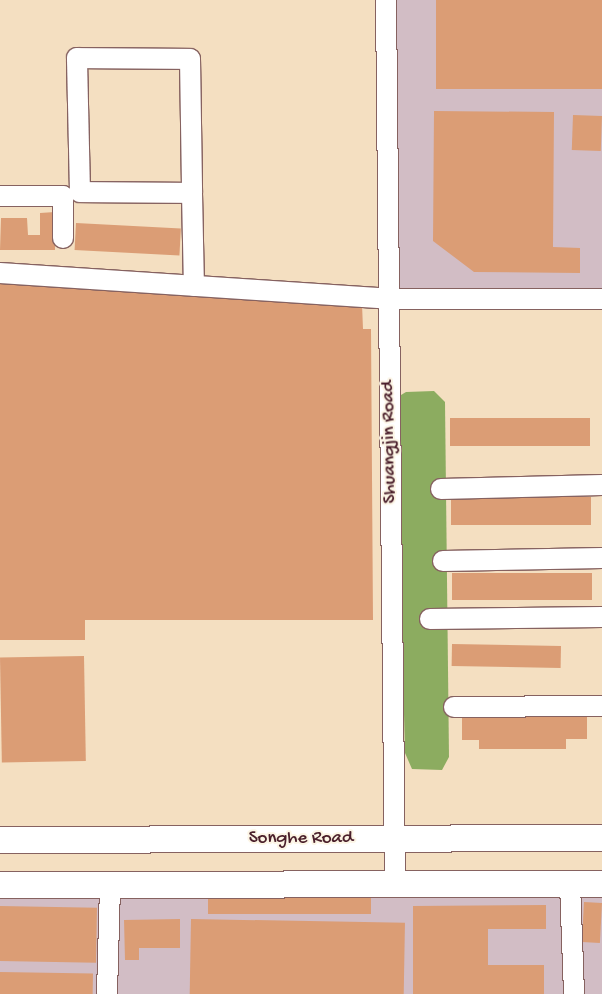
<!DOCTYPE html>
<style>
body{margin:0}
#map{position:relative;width:602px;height:994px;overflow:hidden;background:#f4dfc1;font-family:"Gochi Hand",sans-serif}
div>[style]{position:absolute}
.industrial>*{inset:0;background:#d2bdc5;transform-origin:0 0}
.forest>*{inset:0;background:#8cac60}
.building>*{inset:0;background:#db9d75;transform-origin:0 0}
.roads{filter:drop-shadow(1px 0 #866260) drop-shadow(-1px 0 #866260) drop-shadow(0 1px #866260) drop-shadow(0 -1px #866260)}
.minor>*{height:20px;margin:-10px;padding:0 10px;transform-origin:10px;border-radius:10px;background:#fff}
.major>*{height:26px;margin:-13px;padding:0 13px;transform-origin:13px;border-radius:13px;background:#fff}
span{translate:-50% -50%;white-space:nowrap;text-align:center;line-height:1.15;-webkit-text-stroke:4px #fcf5e5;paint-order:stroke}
.street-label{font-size:19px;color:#4a1f2b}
</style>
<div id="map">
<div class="industrial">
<div style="left:386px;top:0;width:216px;height:299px"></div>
<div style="left:602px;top:884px;width:110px;height:602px;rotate:90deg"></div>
</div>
<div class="forest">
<div style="clip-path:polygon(434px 391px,445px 402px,449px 757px,442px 770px,412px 769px,405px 753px,396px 398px,406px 392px)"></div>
</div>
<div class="building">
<div style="left:436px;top:0;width:166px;height:89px"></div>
<div style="clip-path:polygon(434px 111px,554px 112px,553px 247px,580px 248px,580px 273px,474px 272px,433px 241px)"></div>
<div style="left:573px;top:115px;width:29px;height:35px;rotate:2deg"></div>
<div style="clip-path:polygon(55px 212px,55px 250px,0 250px,1px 218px,27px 218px,28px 235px,40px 235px,40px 213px)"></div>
<div style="left:76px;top:223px;width:105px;height:27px;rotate:3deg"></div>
<div style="clip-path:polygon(0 278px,362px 304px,363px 329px,371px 329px,373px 620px,85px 620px,85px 640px,0 640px)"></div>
<div style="left:590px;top:418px;width:28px;height:140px;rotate:90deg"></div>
<div style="left:591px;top:497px;width:28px;height:140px;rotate:90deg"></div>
<div style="left:592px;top:573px;width:27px;height:140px;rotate:90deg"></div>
<div style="left:452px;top:644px;width:109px;height:22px;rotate:1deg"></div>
<div style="left:84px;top:656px;width:105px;height:84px;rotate:89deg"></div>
<div style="clip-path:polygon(462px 714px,587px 714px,587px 739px,566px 739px,566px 749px,479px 749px,479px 740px,462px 740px)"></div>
<div style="left:208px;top:892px;width:163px;height:22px"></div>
<div style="left:584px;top:902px;width:18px;height:40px;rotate:3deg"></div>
<div style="clip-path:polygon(546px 905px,546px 929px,488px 929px,488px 965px,544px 965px,544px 994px,413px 994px,413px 906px)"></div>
<div style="left:0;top:906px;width:97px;height:55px;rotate:1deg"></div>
<div style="clip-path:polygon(180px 919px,180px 948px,139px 948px,139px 960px,125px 960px,124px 920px)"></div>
<div style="left:191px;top:919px;width:214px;height:75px;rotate:1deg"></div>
<div style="left:0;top:972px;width:93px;height:22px;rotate:1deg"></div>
</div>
<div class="roads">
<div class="minor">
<div style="left:386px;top:0;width:884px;rotate:89.42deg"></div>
<div style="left:192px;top:193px;width:112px;rotate:-179.5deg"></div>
<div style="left:80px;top:192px;width:134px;rotate:-91.3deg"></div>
<div style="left:77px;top:58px;width:113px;rotate:0.5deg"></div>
<div style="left:190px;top:59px;width:134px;rotate:89.1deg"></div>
<div style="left:192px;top:193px;width:93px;rotate:88.8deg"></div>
<div style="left:0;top:196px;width:63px"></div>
<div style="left:63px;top:196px;width:42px;rotate:90deg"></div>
<div style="left:0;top:273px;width:390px;rotate:3.8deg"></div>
<div style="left:389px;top:299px;width:213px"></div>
<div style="left:441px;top:489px;width:161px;rotate:-1.4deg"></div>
<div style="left:443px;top:561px;width:159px;rotate:-1.1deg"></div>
<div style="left:430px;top:619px;width:172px;rotate:-0.7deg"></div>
<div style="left:454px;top:707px;width:148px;rotate:-0.4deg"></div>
<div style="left:570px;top:884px;width:110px;rotate:87.9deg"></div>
<div style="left:107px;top:994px;width:109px;rotate:-88.4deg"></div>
</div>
<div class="major">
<div style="left:0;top:840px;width:602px;rotate:-0.19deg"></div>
<div style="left:0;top:885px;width:602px;rotate:-0.1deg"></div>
</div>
</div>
<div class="street-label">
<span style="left:390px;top:442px;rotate:-91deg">Shuangjin Road</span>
<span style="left:301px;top:839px">Songhe Road</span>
</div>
</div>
